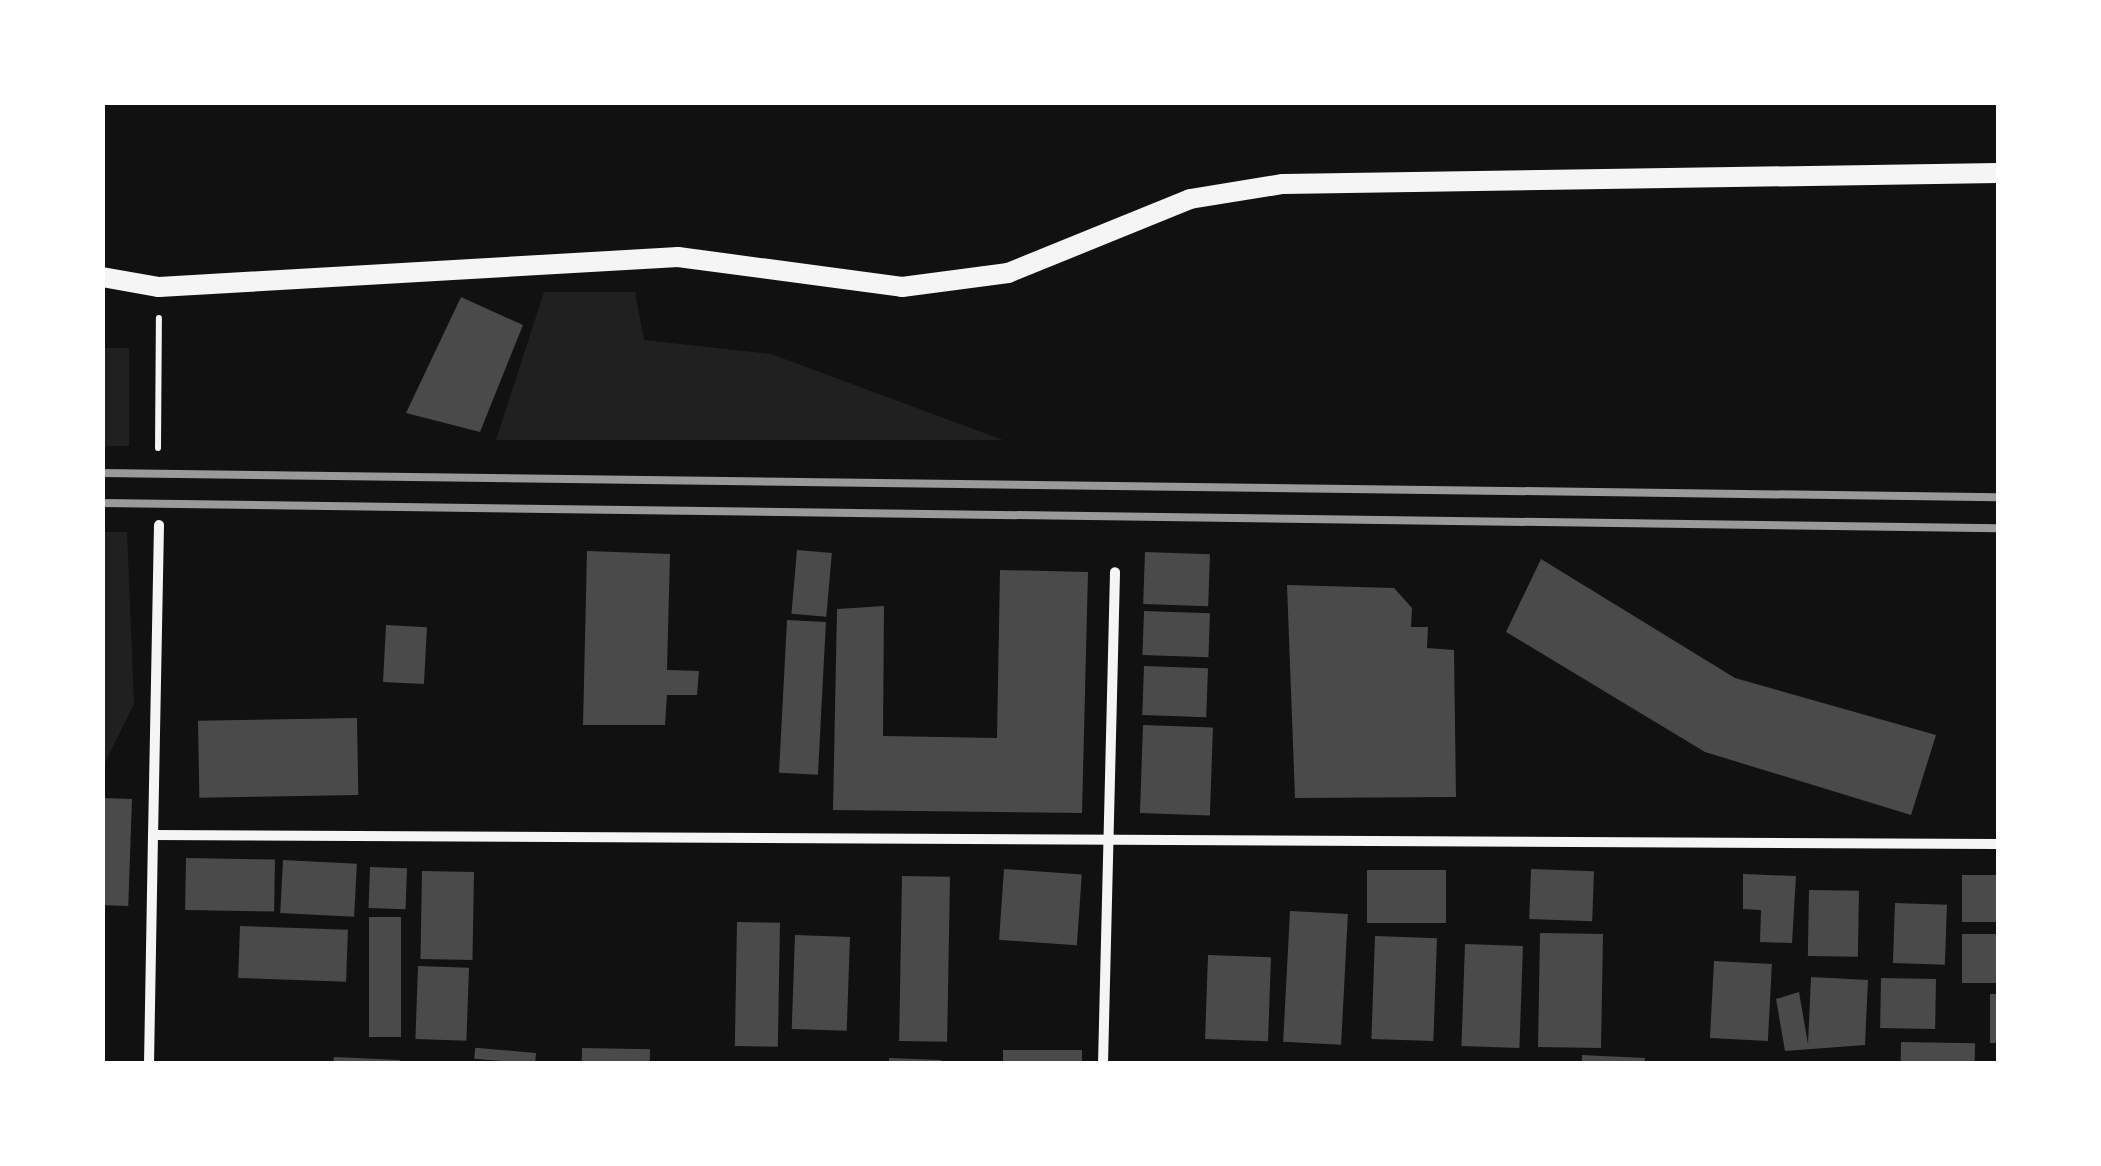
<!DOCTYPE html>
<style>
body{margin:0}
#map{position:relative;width:2101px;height:1166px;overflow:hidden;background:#111;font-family:"Public Sans",sans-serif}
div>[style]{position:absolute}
.green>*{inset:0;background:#202020;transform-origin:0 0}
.building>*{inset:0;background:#4a4a4a;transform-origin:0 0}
.path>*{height:6px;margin:-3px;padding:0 3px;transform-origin:3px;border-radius:3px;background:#f5f5f5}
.minor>*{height:10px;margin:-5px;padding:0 5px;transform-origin:5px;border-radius:5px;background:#f5f5f5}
.secondary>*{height:20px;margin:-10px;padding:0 10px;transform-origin:10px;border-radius:10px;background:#f5f5f5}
.rail>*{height:8px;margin:-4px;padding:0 4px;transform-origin:4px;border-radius:4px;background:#9a9a9a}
span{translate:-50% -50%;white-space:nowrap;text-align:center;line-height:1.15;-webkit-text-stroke:10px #fff;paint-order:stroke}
.frame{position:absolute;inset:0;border:105px solid #fff;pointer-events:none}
</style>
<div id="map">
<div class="green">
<div style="clip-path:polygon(544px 292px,635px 292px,644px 340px,771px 354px,1003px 440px,496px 440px)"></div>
<div style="left:103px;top:348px;width:26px;height:98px"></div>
<div style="clip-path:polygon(103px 532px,127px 532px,134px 704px,103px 767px)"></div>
</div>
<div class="building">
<div style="clip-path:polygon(461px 297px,523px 325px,480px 432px,406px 413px)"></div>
<div style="left:797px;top:550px;width:35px;height:64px;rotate:5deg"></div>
<div style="clip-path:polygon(587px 551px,670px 554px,667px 670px,699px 671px,697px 695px,667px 695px,665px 725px,583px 725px)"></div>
<div style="left:1145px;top:552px;width:65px;height:52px;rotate:2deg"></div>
<div style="clip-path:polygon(1541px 559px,1735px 678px,1936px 735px,1911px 815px,1705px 752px,1506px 632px)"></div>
<div style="clip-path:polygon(1000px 570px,1088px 572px,1082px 813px,833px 810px,837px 609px,884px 606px,883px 736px,997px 738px)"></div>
<div style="clip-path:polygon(1287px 585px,1394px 588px,1412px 608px,1411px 627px,1428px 627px,1427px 648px,1454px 650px,1456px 797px,1295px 798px)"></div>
<div style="left:1144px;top:611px;width:66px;height:44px;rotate:2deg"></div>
<div style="left:787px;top:620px;width:39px;height:153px;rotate:3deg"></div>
<div style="left:386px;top:625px;width:41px;height:57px;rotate:3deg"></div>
<div style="left:1144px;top:666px;width:64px;height:49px;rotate:2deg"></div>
<div style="left:357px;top:718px;width:77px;height:159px;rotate:89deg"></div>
<div style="left:1143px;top:725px;width:70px;height:88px;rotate:2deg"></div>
<div style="left:102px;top:798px;width:30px;height:107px;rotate:2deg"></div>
<div style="left:186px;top:858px;width:89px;height:52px;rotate:1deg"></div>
<div style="left:283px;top:860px;width:74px;height:53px;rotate:3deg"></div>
<div style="left:370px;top:867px;width:37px;height:41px;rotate:2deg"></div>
<div style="left:1004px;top:869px;width:78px;height:71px;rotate:4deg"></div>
<div style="left:1531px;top:869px;width:63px;height:50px;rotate:2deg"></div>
<div style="left:1367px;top:870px;width:79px;height:53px"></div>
<div style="left:422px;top:871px;width:52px;height:88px;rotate:1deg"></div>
<div style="clip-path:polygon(1743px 874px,1796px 876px,1792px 943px,1760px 942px,1761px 910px,1743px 909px)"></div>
<div style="left:1962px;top:875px;width:36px;height:47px"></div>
<div style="left:902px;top:876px;width:48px;height:165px;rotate:1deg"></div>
<div style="left:1809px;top:890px;width:50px;height:66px;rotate:1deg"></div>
<div style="left:1895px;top:903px;width:52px;height:60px;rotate:2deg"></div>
<div style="left:1290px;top:911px;width:58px;height:131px;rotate:3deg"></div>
<div style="left:369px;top:917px;width:32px;height:120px"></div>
<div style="left:737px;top:922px;width:43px;height:124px;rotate:1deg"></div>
<div style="left:240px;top:926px;width:108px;height:52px;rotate:2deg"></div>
<div style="left:1540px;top:933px;width:63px;height:114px;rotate:1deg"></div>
<div style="left:1962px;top:934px;width:36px;height:49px"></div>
<div style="left:795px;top:935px;width:55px;height:94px;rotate:2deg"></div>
<div style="left:1375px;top:936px;width:62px;height:103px;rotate:2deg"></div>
<div style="left:1465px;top:944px;width:58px;height:102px;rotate:2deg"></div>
<div style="left:1208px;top:955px;width:63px;height:84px;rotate:2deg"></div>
<div style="left:1714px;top:961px;width:58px;height:77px;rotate:3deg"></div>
<div style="left:418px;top:966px;width:51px;height:73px;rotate:2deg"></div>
<div style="clip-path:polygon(1811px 977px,1868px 980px,1865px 1045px,1785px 1051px,1776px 999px,1799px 992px,1808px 1044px)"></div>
<div style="left:1881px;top:978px;width:55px;height:50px;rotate:1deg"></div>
<div style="left:1990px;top:994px;width:8px;height:49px"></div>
<div style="left:1901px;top:1042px;width:74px;height:22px;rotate:1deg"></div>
<div style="left:582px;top:1048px;width:68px;height:16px;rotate:1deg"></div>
<div style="left:1003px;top:1050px;width:79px;height:14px"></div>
<div style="left:536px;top:1053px;width:11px;height:61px;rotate:95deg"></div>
<div style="clip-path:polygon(1582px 1055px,1645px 1058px,1644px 1064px,1582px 1064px)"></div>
<div style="clip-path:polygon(334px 1057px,400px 1060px,400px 1064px,333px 1064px)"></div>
<div style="clip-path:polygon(889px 1058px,941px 1060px,941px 1064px,889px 1064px)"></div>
</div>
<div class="path">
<div style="left:158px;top:448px;width:130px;rotate:-89.6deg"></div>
</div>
<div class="minor">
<div style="left:159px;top:525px;width:310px;rotate:91.1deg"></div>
<div style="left:153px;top:835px;width:1845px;rotate:0.28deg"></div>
<div style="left:149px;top:1064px;width:229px;rotate:-89deg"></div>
<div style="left:1103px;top:1064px;width:492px;rotate:-88.6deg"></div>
</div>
<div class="secondary">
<div style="left:102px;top:277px;width:58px;rotate:10deg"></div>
<div style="left:159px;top:287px;width:520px;rotate:-3.31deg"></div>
<div style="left:678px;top:257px;width:226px;rotate:7.6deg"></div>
<div style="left:902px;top:287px;width:107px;rotate:-7.5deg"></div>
<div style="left:1008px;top:273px;width:196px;rotate:-22.1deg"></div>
<div style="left:1190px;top:199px;width:94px;rotate:-9.2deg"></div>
<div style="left:1283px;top:184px;width:715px;rotate:-0.88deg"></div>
</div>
<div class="rail">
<div style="left:102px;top:473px;width:1896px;rotate:0.73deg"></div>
<div style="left:102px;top:503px;width:1896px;rotate:0.76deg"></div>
</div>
<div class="frame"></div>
</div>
